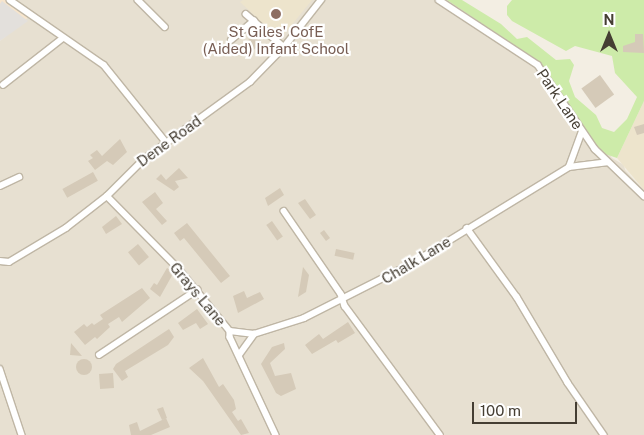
<!DOCTYPE html>
<style>
body{margin:0}
#map{position:relative;width:644px;height:435px;overflow:hidden;background:#f3eee3;font-family:"Public Sans",sans-serif}
div>[style]{position:absolute}
.residential>*{inset:0;background:#e7e0d1}
.commercial>*{inset:0;background:#f7e5cc}
.education>*{inset:0;background:#ede4cc}
.green>*{inset:0;background:#cdeba9}
.parking>*{inset:0;background:#e3e0dc}
.building>*{inset:0;background:#d5cab8;transform-origin:0 0}
.round{border-radius:50%}
.roads{filter:drop-shadow(1px 0 #bfb6a5) drop-shadow(-1px 0 #bfb6a5) drop-shadow(0 1px #bfb6a5) drop-shadow(0 -1px #bfb6a5)}
.minor>*{height:5.5px;margin:-2.75px;padding:0 2.75px;transform-origin:2.75px;border-radius:2.75px;background:#fff}
.dots>*{width:14px;height:14px;translate:-50% -50%;box-sizing:border-box;border:2px solid #fff;border-radius:50%}
span{translate:-50% -50%;white-space:nowrap;text-align:center;line-height:1.15;-webkit-text-stroke:4.5px #fff;paint-order:stroke}
.education-label{font-size:15px;color:#785e54}
.street-label{font-size:15px;color:#453e33}
.north{position:absolute;left:584px;top:10px;width:50px;height:50px;-webkit-text-stroke:4px #fff;paint-order:stroke;rotate:0deg;font-size:14px;font-weight:700;line-height:20px;text-align:center;color:#453e33}
.north::after{content:'';display:block;margin:auto;width:18px;height:22px;background:#453e33;clip-path:polygon(50% 0,100% 100%,50% 72%,0 100%)}
.scale{position:absolute;left:472px;top:402px;width:105px;height:22px;box-sizing:border-box;border:2px solid #453e33;border-top:0;padding-left:6px;font-size:15px;line-height:18px;white-space:nowrap;color:#453e33;-webkit-text-stroke:4px #fff;paint-order:stroke}
</style>
<div id="map">
<div class="residential">
<div style="clip-path:polygon(16px 0,447px 0,525px 49px,541px 63px,612px 158px,624px 165px,625px 170px,644px 190px,644px 435px,0 435px,0 41px,33px 13px)"></div>
</div>
<div class="commercial">
<div style="clip-path:polygon(0 0,16px 0,33px 13px,0 41px)"></div>
</div>
<div class="education">
<div style="clip-path:polygon(243px 0,312px 0,280px 39px,240px 2px)"></div>
<div style="clip-path:polygon(644px 101px,644px 190px,617px 158px)"></div>
</div>
<div class="green">
<div style="clip-path:polygon(447px 0,462px 0,501px 24px,517px 39px,527px 37px,556px 60px,570px 59px,574px 65px,569px 81px,575px 97px,596px 115px,602px 128px,614px 132px,627px 119px,637px 97px,615px 73px,612px 56px,575px 46px,566px 51px,512px 21px,507px 15px,507px 6px,512px 0,644px 0,644px 101px,617px 158px,605px 154px,586px 134px,541px 63px)"></div>
</div>
<div class="parking">
<div style="clip-path:polygon(2px 1px,28px 21px,0 41px,0 4px)"></div>
</div>
<div class="building">
<div style="left:255px;top:34px;width:11px;height:21px;rotate:49deg"></div>
<div style="clip-path:polygon(635px 34px,643px 34px,644px 53px,623px 52px,623px 46px,635px 42px)"></div>
<div style="left:600px;top:75px;width:24px;height:23px;rotate:54deg"></div>
<div style="clip-path:polygon(644px 124px,644px 133px,637px 135px,634px 127px)"></div>
<div style="clip-path:polygon(120px 139px,127px 152px,113px 165px,107px 161px,95px 170px,88px 161px,93px 158px,90px 155px,97px 150px,102px 156px)"></div>
<div style="clip-path:polygon(179px 168px,188px 178px,175px 181px,179px 187px,174px 191px,156px 179px,161px 174px,166px 180px)"></div>
<div style="left:93px;top:172px;width:10px;height:35px;rotate:61deg"></div>
<div style="clip-path:polygon(280px 188px,284px 195px,268px 206px,265px 198px)"></div>
<div style="clip-path:polygon(155px 192px,163px 203px,156px 209px,167px 221px,162px 225px,142px 202px)"></div>
<div style="clip-path:polygon(305px 199px,316px 215px,310px 219px,298px 203px)"></div>
<div style="clip-path:polygon(116px 216px,122px 224px,106px 234px,102px 227px)"></div>
<div style="left:272px;top:221px;width:19px;height:7px;rotate:55deg"></div>
<div style="clip-path:polygon(187px 223px,230px 276px,221px 283px,184px 238px,180px 241px,174px 233px)"></div>
<div style="left:324px;top:230px;width:10px;height:5px;rotate:53deg"></div>
<div style="left:138px;top:244px;width:17px;height:13px;rotate:50deg"></div>
<div style="left:336px;top:249px;width:19px;height:7px;rotate:12deg"></div>
<div style="clip-path:polygon(303px 267px,309px 275px,306px 292px,298px 297px)"></div>
<div style="clip-path:polygon(167px 268px,174px 272px,160px 297px,150px 289px,154px 283px,157px 285px)"></div>
<div style="clip-path:polygon(142px 288px,150px 298px,122px 322px,119px 317px,108px 324px,110px 327px,97px 339px,95px 337px,85px 345px,74px 332px,84px 324px,87px 327px,92px 323px,94px 325px,103px 319px,100px 315px)"></div>
<div style="clip-path:polygon(244px 291px,247px 298px,260px 292px,264px 299px,238px 313px,233px 296px)"></div>
<div style="clip-path:polygon(197px 309px,208px 324px,200px 329px,196px 323px,183px 330px,178px 323px)"></div>
<div style="clip-path:polygon(348px 322px,355px 333px,338px 343px,336px 340px,312px 354px,305px 345px,319px 334px,323px 339px)"></div>
<div style="clip-path:polygon(169px 329px,174px 337px,168px 345px,125px 371px,128px 377px,122px 381px,113px 369px,116px 364px)"></div>
<div style="clip-path:polygon(71px 343px,82px 356px,70px 355px)"></div>
<div style="clip-path:polygon(284px 343px,285px 349px,270px 363px,275px 376px,291px 373px,296px 389px,281px 396px,276px 393px,261px 364px,272px 347px)"></div>
<div style="clip-path:polygon(203px 358px,219px 387px,223px 384px,234px 400px,236px 409px,232px 412px,238px 421px,241px 419px,249px 433px,241px 435px,203px 381px,189px 368px)"></div>
<div class="round" style="left:76px;top:359px;width:16px;height:16px"></div>
<div style="left:113px;top:373px;width:15px;height:14px;rotate:86deg"></div>
<div style="clip-path:polygon(163px 407px,167px 418px,162px 420px,157px 409px)"></div>
<div style="clip-path:polygon(166px 418px,170px 427px,151px 435px,131px 435px,129px 425px,137px 422px,140px 431px)"></div>
</div>
<div class="roads">
<div class="minor">
<div style="left:10px;top:0;width:114px;rotate:34.7deg"></div>
<div style="left:104px;top:65px;width:99px;rotate:51.2deg"></div>
<div style="left:138px;top:0;width:38px;rotate:45deg"></div>
<div style="left:439px;top:0;width:118px;rotate:33.3deg"></div>
<div style="left:538px;top:65px;width:102px;rotate:55.8deg"></div>
<div style="left:595px;top:149px;width:68px;rotate:43.8deg"></div>
<div style="left:246px;top:14px;width:11px;rotate:41deg"></div>
<div style="left:231px;top:40px;width:30px;rotate:-40deg"></div>
<div style="left:254px;top:21px;width:40px;rotate:41deg"></div>
<div style="left:3px;top:85px;width:76px;rotate:-38.1deg"></div>
<div style="left:569px;top:167px;width:38px;rotate:-7deg"></div>
<div style="left:0;top:186px;width:21px;rotate:-25deg"></div>
<div style="left:107px;top:196px;width:103px;rotate:45.4deg"></div>
<div style="left:179px;top:269px;width:80px;rotate:50.6deg"></div>
<div style="left:284px;top:211px;width:101px;rotate:55.5deg"></div>
<div style="left:341px;top:294px;width:13px;rotate:72deg"></div>
<div style="left:345px;top:306px;width:160px;rotate:53.6deg"></div>
<div style="left:467px;top:228px;width:85px;rotate:54.1deg"></div>
<div style="left:517px;top:297px;width:100px;rotate:59.3deg"></div>
<div style="left:568px;top:383px;width:63px;rotate:55.3deg"></div>
<div style="left:0;top:261px;width:9px;rotate:6deg"></div>
<div style="left:9px;top:262px;width:66px;rotate:-30.8deg"></div>
<div style="left:66px;top:228px;width:52px;rotate:-38deg"></div>
<div style="left:107px;top:196px;width:52px;rotate:-45deg"></div>
<div style="left:144px;top:159px;width:131px;rotate:-36deg"></div>
<div style="left:250px;top:82px;width:49px;rotate:-45.8deg"></div>
<div style="left:284px;top:47px;width:60px;rotate:-51.8deg"></div>
<div style="left:230px;top:331px;width:24px;rotate:7deg"></div>
<div style="left:254px;top:334px;width:52px;rotate:-17.7deg"></div>
<div style="left:304px;top:318px;width:120px;rotate:-26.8deg"></div>
<div style="left:411px;top:264px;width:185px;rotate:-31.5deg"></div>
<div style="left:569px;top:167px;width:37px;rotate:-70deg"></div>
<div style="left:230px;top:331px;width:6px;rotate:90deg"></div>
<div style="left:230px;top:337px;width:108px;rotate:64.9deg"></div>
<div style="left:99px;top:355px;width:118px;rotate:-33.6deg"></div>
<div style="left:239px;top:355px;width:26px;rotate:-54deg"></div>
<div style="left:0;top:369px;width:70px;rotate:71.6deg"></div>
</div>
</div>
<div class="dots">
<div style="left:276px;top:14px;background:#8d6e63"></div>
</div>
<div class="education-label">
<span style="left:276px;top:40px">St Giles' CofE<br>(Aided) Infant School</span>
</div>
<div class="street-label">
<span style="left:560px;top:99px;rotate:56deg">Park Lane</span>
<span style="left:169px;top:141px;rotate:-36deg">Dene Road</span>
<span style="left:416px;top:260px;rotate:-31deg">Chalk Lane</span>
<span style="left:198px;top:294px;rotate:50deg">Grays Lane</span>
</div>
<div class="north">N</div>
<div class="scale">100 m</div>
</div>
